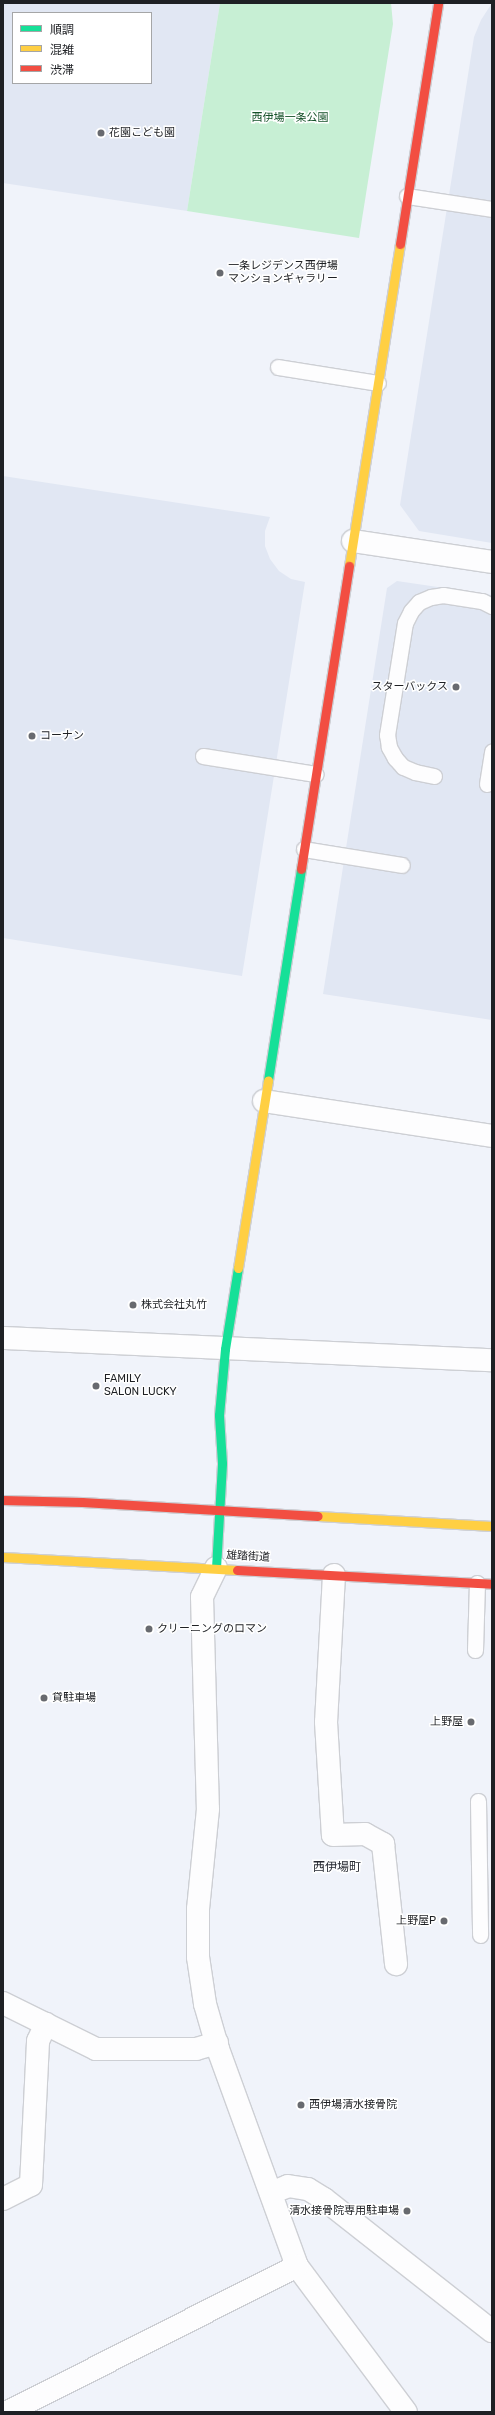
<!DOCTYPE html>
<meta charset="utf-8">
<style>
body{margin:0}
#map{position:relative;width:495px;height:2415px;overflow:hidden;background:#f0f3fa;font-family:Rubik,"Noto Sans JP",sans-serif}
div>[style]{position:absolute}
.built>*{inset:0;background:#e1e7f3}
.green>*{inset:0;background:#c7efd4}
.roads{filter:drop-shadow(1px 0 #cdcfd4) drop-shadow(-1px 0 #cdcfd4) drop-shadow(0 1px #cdcfd4) drop-shadow(0 -1px #cdcfd4)}
.lane>*{height:15px;margin:-7.5px;padding:0 7.5px;transform-origin:7.5px;border-radius:7.5px;background:#fdfdfe}
.street>*{height:22px;margin:-11px;padding:0 11px;transform-origin:11px;border-radius:11px;background:#fdfdfe}
.fast>*{height:9px;margin:-4.5px;padding:0 4.5px;transform-origin:4.5px;border-radius:4.5px;background:#16e098}
.slow>*{height:9px;margin:-4.5px;padding:0 4.5px;transform-origin:4.5px;border-radius:4.5px;background:#ffcf43}
.jam>*{height:9px;margin:-4.5px;padding:0 4.5px;transform-origin:4.5px;border-radius:4.5px;background:#f24e42}
.dots>*{width:11px;height:11px;translate:-50% -50%;box-sizing:border-box;border:2px solid #fff;border-radius:50%}
span{translate:-50% -50%;white-space:nowrap;text-align:center;line-height:1.15;-webkit-text-stroke:3px #fff;paint-order:stroke}
.park-label{font-size:11px;color:#16522a}
.poi-label{font-size:11px;color:#1e2024}
.left{translate:0 -50%;text-align:left}
.right{translate:-100% -50%;text-align:right}
.street-label{font-size:11px;color:#1e2024}
.neighbourhood-label{font-size:12px;color:#262931}
.frame{position:absolute;inset:0;border:4px solid #1e2024;pointer-events:none}
.legend{position:absolute;left:12px;top:12px;width:140px;height:72px;box-sizing:border-box;background:#fff;border:1px solid #a5a6a7;margin:0;padding:5px 7px;list-style:none;font-size:12px;color:#1e2024}
.legend li{display:flex;align-items:center;gap:8px;height:20px}
.legend b{width:20px;border:1px solid #a5a6a7}
</style>
<div id="map">
<div class="built">
<div style="clip-path:polygon(evenodd,3px 3px,220px 3px,187px 211px,3px 183px,3px 3px,13px 13px,151px 13px,151px 83px,13px 83px,13px 13px)"></div>
<div style="clip-path:polygon(492px 3px,492px 543px,419px 531px,400px 505px,474px 37px,481px 20px)"></div>
<div style="clip-path:polygon(3px 476px,270px 517px,265px 531px,265px 546px,270px 559px,279px 571px,291px 579px,305px 582px,242px 976px,3px 938px)"></div>
<div style="clip-path:polygon(397px 581px,492px 595px,492px 1020px,323px 994px,387px 588px)"></div>
</div>
<div class="green">
<div style="clip-path:polygon(220px 3px,391px 3px,393px 24px,359px 238px,187px 211px)"></div>
</div>
<div class="roads">
<div class="lane">
<div style="left:407px;top:196px;width:86px;rotate:8.7deg"></div>
<div style="left:278px;top:367px;width:101px;rotate:9.1deg"></div>
<div style="left:203px;top:756px;width:114px;rotate:9.1deg"></div>
<div style="left:434px;top:776px;width:19px;rotate:-168deg"></div>
<div style="left:415px;top:772px;width:13px;rotate:-157deg"></div>
<div style="left:403px;top:767px;width:12px;rotate:-132deg"></div>
<div style="left:395px;top:758px;width:13px;rotate:-119deg"></div>
<div style="left:389px;top:747px;width:12px;rotate:-99deg"></div>
<div style="left:387px;top:735px;width:113px;rotate:-80.9deg"></div>
<div style="left:405px;top:623px;width:13px;rotate:-63deg"></div>
<div style="left:411px;top:611px;width:12px;rotate:-48deg"></div>
<div style="left:419px;top:602px;width:13px;rotate:-23deg"></div>
<div style="left:431px;top:597px;width:12px;rotate:-9deg"></div>
<div style="left:443px;top:595px;width:39px;rotate:9deg"></div>
<div style="left:482px;top:601px;width:11px;rotate:27deg"></div>
<div style="left:487px;top:784px;width:33px;rotate:-81deg"></div>
<div style="left:304px;top:849px;width:99px;rotate:9.3deg"></div>
<div style="left:475px;top:1650px;width:67px;rotate:-88.3deg"></div>
<div style="left:478px;top:1801px;width:134px;rotate:89.1deg"></div>
</div>
<div class="street">
<div style="left:353px;top:541px;width:141px;rotate:8.6deg"></div>
<div style="left:264px;top:1101px;width:231px;rotate:8.7deg"></div>
<div style="left:3px;top:1338px;width:489px;rotate:2.6deg"></div>
<div style="left:216px;top:1568px;width:32px;rotate:116deg"></div>
<div style="left:202px;top:1597px;width:212px;rotate:88.4deg"></div>
<div style="left:208px;top:1809px;width:100px;rotate:95.7deg"></div>
<div style="left:198px;top:1909px;width:48px;rotate:90deg"></div>
<div style="left:198px;top:1957px;width:48px;rotate:81.5deg"></div>
<div style="left:205px;top:2004px;width:47px;rotate:73.9deg"></div>
<div style="left:218px;top:2049px;width:231px;rotate:70deg"></div>
<div style="left:297px;top:2266px;width:182px;rotate:53.3deg"></div>
<div style="left:334px;top:1575px;width:147px;rotate:93.1deg"></div>
<div style="left:326px;top:1722px;width:113px;rotate:86.5deg"></div>
<div style="left:333px;top:1835px;width:32px;rotate:-2deg"></div>
<div style="left:365px;top:1834px;width:21px;rotate:29deg"></div>
<div style="left:383px;top:1844px;width:121px;rotate:83.8deg"></div>
<div style="left:3px;top:2003px;width:104px;rotate:26.3deg"></div>
<div style="left:96px;top:2049px;width:100px"></div>
<div style="left:196px;top:2049px;width:22px;rotate:-16deg"></div>
<div style="left:271px;top:2193px;width:18px;rotate:-22deg"></div>
<div style="left:288px;top:2186px;width:20px;rotate:9deg"></div>
<div style="left:308px;top:2189px;width:19px;rotate:32deg"></div>
<div style="left:324px;top:2199px;width:214px;rotate:38.2deg"></div>
<div style="left:3px;top:2199px;width:31px;rotate:-27deg"></div>
<div style="left:31px;top:2185px;width:144px;rotate:-87.2deg"></div>
<div style="left:38px;top:2041px;width:19px;rotate:-65deg"></div>
<div style="left:8px;top:2412px;width:324px;rotate:-26.8deg"></div>
</div>
<div class="fast">
<div style="left:268px;top:1080px;width:214px;rotate:-81.1deg"></div>
<div style="left:216px;top:1568px;width:105px;rotate:-86.7deg"></div>
<div style="left:222px;top:1463px;width:48px;rotate:-93.6deg"></div>
<div style="left:219px;top:1415px;width:66px;rotate:-84.8deg"></div>
<div style="left:225px;top:1349px;width:82px;rotate:-80.9deg"></div>
</div>
<div class="slow">
<div style="left:349px;top:566px;width:326px;rotate:-81deg"></div>
<div style="left:238px;top:1268px;width:190px;rotate:-80.9deg"></div>
<div style="left:318px;top:1516px;width:174px;rotate:3.3deg"></div>
<div style="left:3px;top:1557px;width:234px;rotate:3.2deg"></div>
</div>
<div class="jam">
<div style="left:400px;top:244px;width:244px;rotate:-81deg"></div>
<div style="left:301px;top:869px;width:307px;rotate:-81deg"></div>
<div style="left:3px;top:1500px;width:79px;rotate:1.5deg"></div>
<div style="left:82px;top:1502px;width:236px;rotate:3.4deg"></div>
<div style="left:237px;top:1570px;width:255px;rotate:3.1deg"></div>
</div>
</div>
<div class="dots">
<div style="left:101px;top:133px;background:#686a6f"></div>
<div style="left:220px;top:273px;background:#686a6f"></div>
<div style="left:456px;top:687px;background:#686a6f"></div>
<div style="left:32px;top:736px;background:#686a6f"></div>
<div style="left:133px;top:1305px;background:#686a6f"></div>
<div style="left:96px;top:1386px;background:#686a6f"></div>
<div style="left:149px;top:1629px;background:#686a6f"></div>
<div style="left:44px;top:1698px;background:#686a6f"></div>
<div style="left:471px;top:1722px;background:#686a6f"></div>
<div style="left:444px;top:1921px;background:#686a6f"></div>
<div style="left:301px;top:2105px;background:#686a6f"></div>
<div style="left:407px;top:2211px;background:#686a6f"></div>
</div>
<div class="park-label">
<span style="left:290px;top:118px">西伊場一条公園</span>
</div>
<div class="poi-label">
<span class="left" style="left:109px;top:133px">花園こども園</span>
<span class="left" style="left:228px;top:273px">一条レジデンス西伊場<br>マンションギャラリー</span>
<span class="right" style="left:448px;top:687px">スターバックス</span>
<span class="left" style="left:40px;top:736px">コーナン</span>
<span class="left" style="left:141px;top:1305px">株式会社丸竹</span>
<span class="left" style="left:104px;top:1386px">FAMILY<br>SALON LUCKY</span>
<span class="left" style="left:157px;top:1629px">クリーニングのロマン</span>
<span class="left" style="left:52px;top:1698px">貸駐車場</span>
<span class="right" style="left:463px;top:1722px">上野屋</span>
<span class="right" style="left:436px;top:1921px">上野屋P</span>
<span class="left" style="left:309px;top:2105px">西伊場清水接骨院</span>
<span class="right" style="left:399px;top:2211px">清水接骨院専用駐車場</span>
</div>
<div class="street-label">
<span style="left:248px;top:1557px;rotate:3deg">雄踏街道</span>
</div>
<div class="neighbourhood-label">
<span style="left:337px;top:1868px">西伊場町</span>
</div>
<div class="frame"></div>
<ul class="legend">
<li><b style="height:5px;background:#16e098"></b>順調</li>
<li><b style="height:5px;background:#ffcf43"></b>混雑</li>
<li><b style="height:5px;background:#f24e42"></b>渋滞</li>
</ul>
</div>
